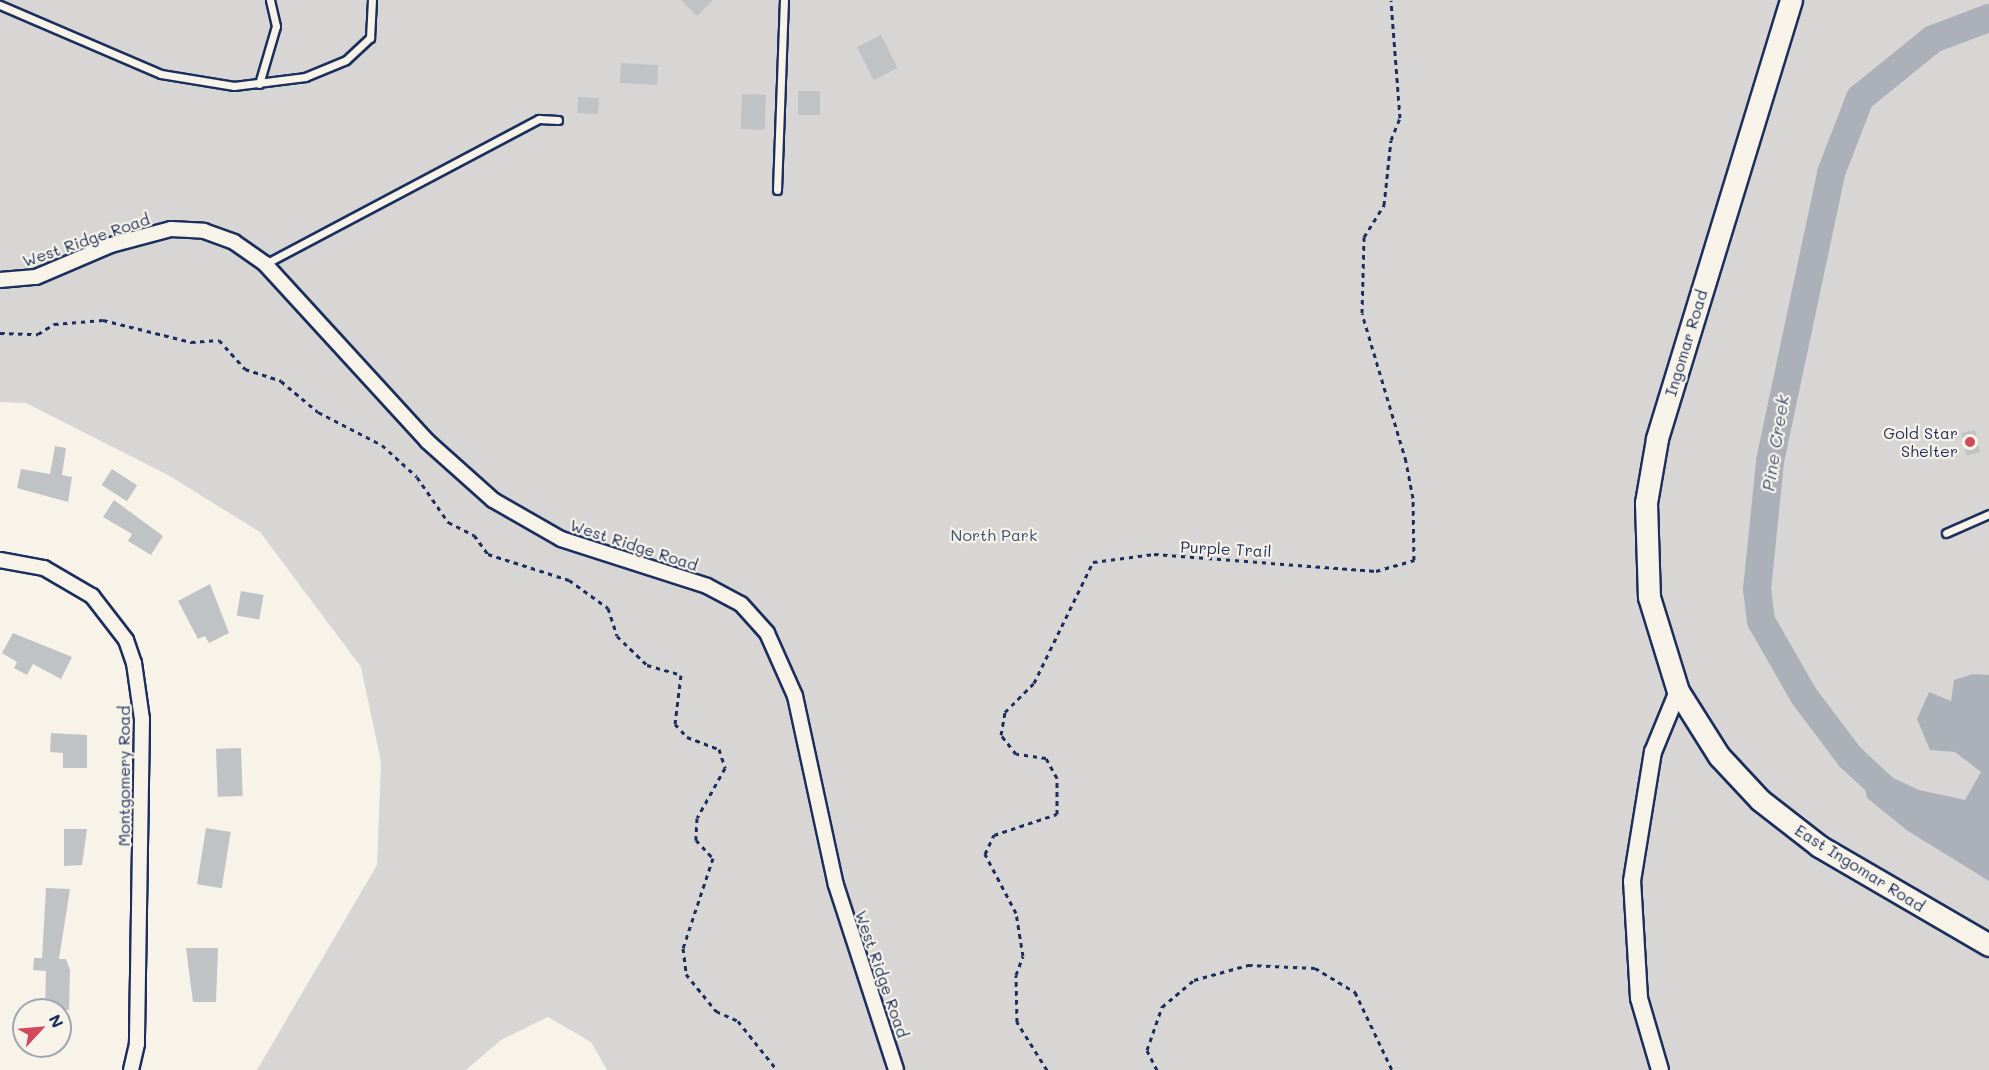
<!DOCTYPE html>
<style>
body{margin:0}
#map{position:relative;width:1989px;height:1070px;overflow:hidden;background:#f7f3e8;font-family:Mali,sans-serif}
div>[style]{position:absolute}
.green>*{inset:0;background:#d7d6d4}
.water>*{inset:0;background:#acb0b9}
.river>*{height:28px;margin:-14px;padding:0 14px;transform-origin:14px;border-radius:14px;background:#acb0b9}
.building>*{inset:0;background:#c0c3c5;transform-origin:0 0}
.path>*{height:3px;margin-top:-1.5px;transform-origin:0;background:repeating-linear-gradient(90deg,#1b2f5e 0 4.5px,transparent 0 9px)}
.roads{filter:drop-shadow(2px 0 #1b2f5e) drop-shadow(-2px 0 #1b2f5e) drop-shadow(0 2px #1b2f5e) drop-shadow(0 -2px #1b2f5e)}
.service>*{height:7px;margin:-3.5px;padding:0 3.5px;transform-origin:3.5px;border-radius:3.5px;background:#f7f3e8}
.minor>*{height:14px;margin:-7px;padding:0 7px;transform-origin:7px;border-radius:7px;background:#f7f3e8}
.tertiary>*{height:16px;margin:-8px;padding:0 8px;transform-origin:8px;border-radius:8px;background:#f7f3e8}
.primary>*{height:21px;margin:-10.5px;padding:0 10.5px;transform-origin:10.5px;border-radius:10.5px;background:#f7f3e8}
.dots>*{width:16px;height:16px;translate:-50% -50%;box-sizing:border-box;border:3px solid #f7f3e8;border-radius:50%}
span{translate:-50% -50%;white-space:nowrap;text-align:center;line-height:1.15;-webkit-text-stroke:4.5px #f7f3e8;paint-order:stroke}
.street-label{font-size:16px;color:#1b2f5e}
.poi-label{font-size:16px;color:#1b2f5e}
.right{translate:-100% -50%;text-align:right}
.park-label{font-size:16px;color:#415076}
.water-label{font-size:18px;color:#465679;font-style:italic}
.north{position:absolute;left:12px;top:998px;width:60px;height:60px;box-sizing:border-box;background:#f7f3e8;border:2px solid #9fa5b1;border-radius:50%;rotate:64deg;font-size:16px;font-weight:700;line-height:24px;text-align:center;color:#1b2f5e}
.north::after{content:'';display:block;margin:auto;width:21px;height:27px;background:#d1495b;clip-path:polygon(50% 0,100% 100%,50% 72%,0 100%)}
</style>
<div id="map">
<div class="green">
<div style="clip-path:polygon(0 0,1989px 0,1989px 1070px,607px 1070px,591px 1042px,548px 1017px,501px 1040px,466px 1070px,257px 1070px,377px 865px,381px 762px,361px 667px,260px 532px,168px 475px,26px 403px,0 402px)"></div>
</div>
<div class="water">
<div style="clip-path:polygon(1973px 674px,1989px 675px,1989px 881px,1908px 831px,1867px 798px,1862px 773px,1876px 770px,1919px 790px,1965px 800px,1981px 772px,1955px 752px,1930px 750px,1917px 719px,1929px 692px,1951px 701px,1954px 680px)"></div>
</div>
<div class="river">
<div style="left:1894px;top:798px;width:60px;rotate:-137deg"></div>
<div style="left:1850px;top:757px;width:76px;rotate:-127deg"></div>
<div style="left:1804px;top:696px;width:86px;rotate:-119.8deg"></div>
<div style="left:1761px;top:621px;width:31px;rotate:-97deg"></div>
<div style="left:1757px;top:590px;width:130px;rotate:-84.2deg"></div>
<div style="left:1770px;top:461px;width:294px;rotate:-78deg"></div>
<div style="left:1831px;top:173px;width:80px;rotate:-68.9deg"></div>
<div style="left:1860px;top:98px;width:94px;rotate:-38.9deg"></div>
<div style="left:1933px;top:39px;width:60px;rotate:-20.6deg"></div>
</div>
<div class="building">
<div style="clip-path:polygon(681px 0,713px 0,697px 16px)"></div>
<div style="left:881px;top:35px;width:37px;height:27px;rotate:63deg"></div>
<div style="left:621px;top:63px;width:37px;height:20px;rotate:3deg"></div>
<div style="left:798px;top:91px;width:22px;height:24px"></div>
<div style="left:742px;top:94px;width:24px;height:35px;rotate:2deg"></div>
<div style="left:578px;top:97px;width:21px;height:16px;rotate:3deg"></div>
<div style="left:1975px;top:430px;width:23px;height:14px;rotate:77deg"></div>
<div style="clip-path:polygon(55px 446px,66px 448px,62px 475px,72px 477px,68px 502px,17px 488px,21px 469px,50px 474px)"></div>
<div style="left:112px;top:469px;width:30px;height:19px;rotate:33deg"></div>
<div style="clip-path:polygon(114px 500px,163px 536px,151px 555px,128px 541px,132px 534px,103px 517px)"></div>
<div style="clip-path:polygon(210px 584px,229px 633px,209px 643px,205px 636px,198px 639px,178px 601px)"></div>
<div style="left:241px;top:591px;width:23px;height:25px;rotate:10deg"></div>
<div style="clip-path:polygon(13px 633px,72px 657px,61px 679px,33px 664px,27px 675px,14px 668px,17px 662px,2px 653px)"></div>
<div style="clip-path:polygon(51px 733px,87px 735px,87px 768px,63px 768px,63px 753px,50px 752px)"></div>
<div style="left:241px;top:748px;width:48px;height:25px;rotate:88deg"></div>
<div style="left:206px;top:828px;width:25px;height:57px;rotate:9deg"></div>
<div style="clip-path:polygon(64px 829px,87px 829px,82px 865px,64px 866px)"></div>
<div style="clip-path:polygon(46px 888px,70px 889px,59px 959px,66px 959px,70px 970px,69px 1010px,45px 1010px,46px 971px,33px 970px,34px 958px,42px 958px)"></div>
<div style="clip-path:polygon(186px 948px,218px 948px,216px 1002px,193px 1002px)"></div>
</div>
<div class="path">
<div style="left:0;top:333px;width:38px;rotate:2deg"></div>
<div style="left:38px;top:334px;width:19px;rotate:-32deg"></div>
<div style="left:54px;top:324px;width:49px;rotate:-4.7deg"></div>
<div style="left:103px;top:320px;width:91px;rotate:14deg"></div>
<div style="left:191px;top:342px;width:28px;rotate:-4deg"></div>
<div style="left:219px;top:340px;width:39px;rotate:48deg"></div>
<div style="left:245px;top:369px;width:38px;rotate:18deg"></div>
<div style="left:281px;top:381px;width:48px;rotate:40deg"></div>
<div style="left:318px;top:412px;width:72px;rotate:27.3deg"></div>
<div style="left:382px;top:445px;width:47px;rotate:42.4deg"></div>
<div style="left:417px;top:477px;width:55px;rotate:55.4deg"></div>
<div style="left:448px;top:522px;width:29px;rotate:27deg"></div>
<div style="left:474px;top:535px;width:24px;rotate:54deg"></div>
<div style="left:488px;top:554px;width:85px;rotate:17.8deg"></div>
<div style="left:569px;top:580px;width:48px;rotate:35.7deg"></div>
<div style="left:608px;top:608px;width:29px;rotate:72deg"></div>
<div style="left:617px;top:636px;width:42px;rotate:44deg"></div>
<div style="left:647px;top:665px;width:35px;rotate:16deg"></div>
<div style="left:681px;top:675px;width:49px;rotate:97deg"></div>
<div style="left:675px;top:724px;width:18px;rotate:47deg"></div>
<div style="left:687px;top:737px;width:34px;rotate:21deg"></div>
<div style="left:719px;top:749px;width:20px;rotate:72deg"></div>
<div style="left:725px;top:768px;width:57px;rotate:119.2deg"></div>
<div style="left:697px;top:818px;width:22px;rotate:93deg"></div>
<div style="left:696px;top:840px;width:25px;rotate:47deg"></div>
<div style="left:713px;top:858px;width:95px;rotate:108.4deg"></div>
<div style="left:683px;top:948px;width:26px;rotate:83deg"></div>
<div style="left:686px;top:974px;width:48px;rotate:51deg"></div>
<div style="left:716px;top:1011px;width:24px;rotate:24deg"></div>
<div style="left:738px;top:1021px;width:63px;rotate:51.5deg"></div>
<div style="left:1047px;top:1070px;width:57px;rotate:-122deg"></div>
<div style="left:1017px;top:1022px;width:47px;rotate:-91.2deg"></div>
<div style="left:1016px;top:975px;width:20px;rotate:-70deg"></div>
<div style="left:1023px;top:956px;width:44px;rotate:-99.2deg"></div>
<div style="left:1016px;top:913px;width:67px;rotate:-117.7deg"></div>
<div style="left:985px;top:854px;width:21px;rotate:-65deg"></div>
<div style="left:994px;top:835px;width:66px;rotate:-18.4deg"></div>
<div style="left:1057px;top:814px;width:36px;rotate:-90deg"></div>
<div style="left:1057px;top:778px;width:23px;rotate:-119deg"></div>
<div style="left:1046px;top:758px;width:30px;rotate:-172deg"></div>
<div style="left:1016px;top:754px;width:24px;rotate:-128deg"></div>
<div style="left:1001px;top:735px;width:23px;rotate:-80deg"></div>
<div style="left:1005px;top:712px;width:41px;rotate:-45deg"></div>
<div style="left:1034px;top:683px;width:135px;rotate:-64deg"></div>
<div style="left:1093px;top:562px;width:62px;rotate:-7.5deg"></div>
<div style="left:1154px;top:554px;width:223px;rotate:4.4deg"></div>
<div style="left:1376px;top:571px;width:40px;rotate:-16deg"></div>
<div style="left:1414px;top:560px;width:62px;rotate:-90.9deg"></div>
<div style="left:1413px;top:498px;width:38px;rotate:-101deg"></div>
<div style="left:1406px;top:461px;width:154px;rotate:-106.6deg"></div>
<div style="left:1362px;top:313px;width:76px;rotate:-88.5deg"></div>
<div style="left:1364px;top:237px;width:38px;rotate:-58deg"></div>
<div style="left:1384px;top:205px;width:65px;rotate:-83.9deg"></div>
<div style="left:1391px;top:140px;width:24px;rotate:-68deg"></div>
<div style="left:1400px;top:118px;width:118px;rotate:-94.4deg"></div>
<div style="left:1157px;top:1070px;width:22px;rotate:-117deg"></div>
<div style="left:1147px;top:1050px;width:46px;rotate:-70.8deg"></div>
<div style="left:1162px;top:1007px;width:42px;rotate:-40.2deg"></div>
<div style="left:1194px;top:980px;width:56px;rotate:-15.5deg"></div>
<div style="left:1248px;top:965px;width:67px;rotate:2.6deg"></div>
<div style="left:1315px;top:968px;width:47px;rotate:31deg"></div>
<div style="left:1355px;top:992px;width:86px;rotate:64.6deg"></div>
</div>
<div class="roads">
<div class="service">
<div style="left:0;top:5px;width:175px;rotate:23.2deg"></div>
<div style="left:161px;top:74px;width:74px;rotate:9.3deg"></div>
<div style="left:234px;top:86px;width:72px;rotate:-7.2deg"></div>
<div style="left:305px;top:77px;width:44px;rotate:-22.5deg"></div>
<div style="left:346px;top:60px;width:33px;rotate:-43deg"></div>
<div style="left:370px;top:38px;width:38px;rotate:-87deg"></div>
<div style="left:259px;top:84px;width:60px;rotate:-73.7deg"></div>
<div style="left:276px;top:26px;width:27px;rotate:-103deg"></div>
<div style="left:777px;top:190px;width:190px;rotate:-87.9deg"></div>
<div style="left:265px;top:264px;width:310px;rotate:-27.9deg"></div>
<div style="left:539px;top:119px;width:19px;rotate:3deg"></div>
<div style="left:1946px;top:533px;width:47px;rotate:-23.8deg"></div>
</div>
<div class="minor">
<div style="left:0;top:280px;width:36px;rotate:-5deg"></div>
<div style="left:36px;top:277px;width:82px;rotate:-23.1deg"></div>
<div style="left:111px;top:245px;width:62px;rotate:-14.9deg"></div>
<div style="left:171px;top:229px;width:33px;rotate:3deg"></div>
<div style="left:204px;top:231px;width:32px;rotate:20deg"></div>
<div style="left:234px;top:242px;width:38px;rotate:35deg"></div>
<div style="left:265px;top:264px;width:240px;rotate:47.5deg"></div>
<div style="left:427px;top:441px;width:89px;rotate:41.8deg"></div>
<div style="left:493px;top:500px;width:78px;rotate:29.8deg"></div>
<div style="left:561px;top:539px;width:153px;rotate:17.8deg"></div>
<div style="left:707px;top:586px;width:38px;rotate:28deg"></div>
<div style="left:741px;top:604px;width:39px;rotate:48deg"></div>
<div style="left:767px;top:633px;width:69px;rotate:66deg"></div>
<div style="left:795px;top:696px;width:193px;rotate:77.8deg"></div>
<div style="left:836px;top:885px;width:194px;rotate:72deg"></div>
<div style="left:0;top:560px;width:45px;rotate:10.3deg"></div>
<div style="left:44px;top:568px;width:56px;rotate:30.3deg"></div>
<div style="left:92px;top:596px;width:56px;rotate:52.3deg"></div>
<div style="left:126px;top:640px;width:24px;rotate:71deg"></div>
<div style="left:134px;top:663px;width:57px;rotate:81.9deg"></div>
<div style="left:142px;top:719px;width:325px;rotate:90.9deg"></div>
<div style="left:137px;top:1044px;width:27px;rotate:103deg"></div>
</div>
<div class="tertiary">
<div style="left:1660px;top:1070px;width:75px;rotate:-106.3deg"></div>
<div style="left:1639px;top:998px;width:117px;rotate:-93.4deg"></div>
<div style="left:1632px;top:881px;width:131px;rotate:-80.8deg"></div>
<div style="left:1653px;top:752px;width:66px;rotate:-67.7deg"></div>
</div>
<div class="primary">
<div style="left:1791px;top:0;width:459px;rotate:107deg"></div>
<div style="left:1657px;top:439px;width:65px;rotate:99.8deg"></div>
<div style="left:1646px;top:503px;width:94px;rotate:88.2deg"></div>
<div style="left:1649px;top:597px;width:98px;rotate:72.9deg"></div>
<div style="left:1678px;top:691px;width:77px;rotate:57.8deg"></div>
<div style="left:1719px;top:756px;width:60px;rotate:47deg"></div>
<div style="left:1760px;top:800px;width:75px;rotate:37.9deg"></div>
<div style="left:1819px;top:846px;width:197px;rotate:30.2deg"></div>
</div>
</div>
<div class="dots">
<div style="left:1970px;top:442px;background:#d1495b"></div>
</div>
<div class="street-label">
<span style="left:86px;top:240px;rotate:-19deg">West Ridge Road</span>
<span style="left:1686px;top:343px;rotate:-73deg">Ingomar Road</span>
<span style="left:634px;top:545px;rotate:18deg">West Ridge Road</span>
<span style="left:1226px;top:549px;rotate:3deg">Purple Trail</span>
<span style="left:124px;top:776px;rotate:-90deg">Montgomery Road</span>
<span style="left:1860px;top:868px;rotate:32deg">East Ingomar Road</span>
<span style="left:882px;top:974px;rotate:71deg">West Ridge Road</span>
</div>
<div class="poi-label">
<span class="right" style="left:1958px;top:442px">Gold Star<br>Shelter</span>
</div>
<div class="park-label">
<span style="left:994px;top:535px">North Park</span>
</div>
<div class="water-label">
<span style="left:1775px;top:443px;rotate:-81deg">Pine Creek</span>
</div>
<div class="north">N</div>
</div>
